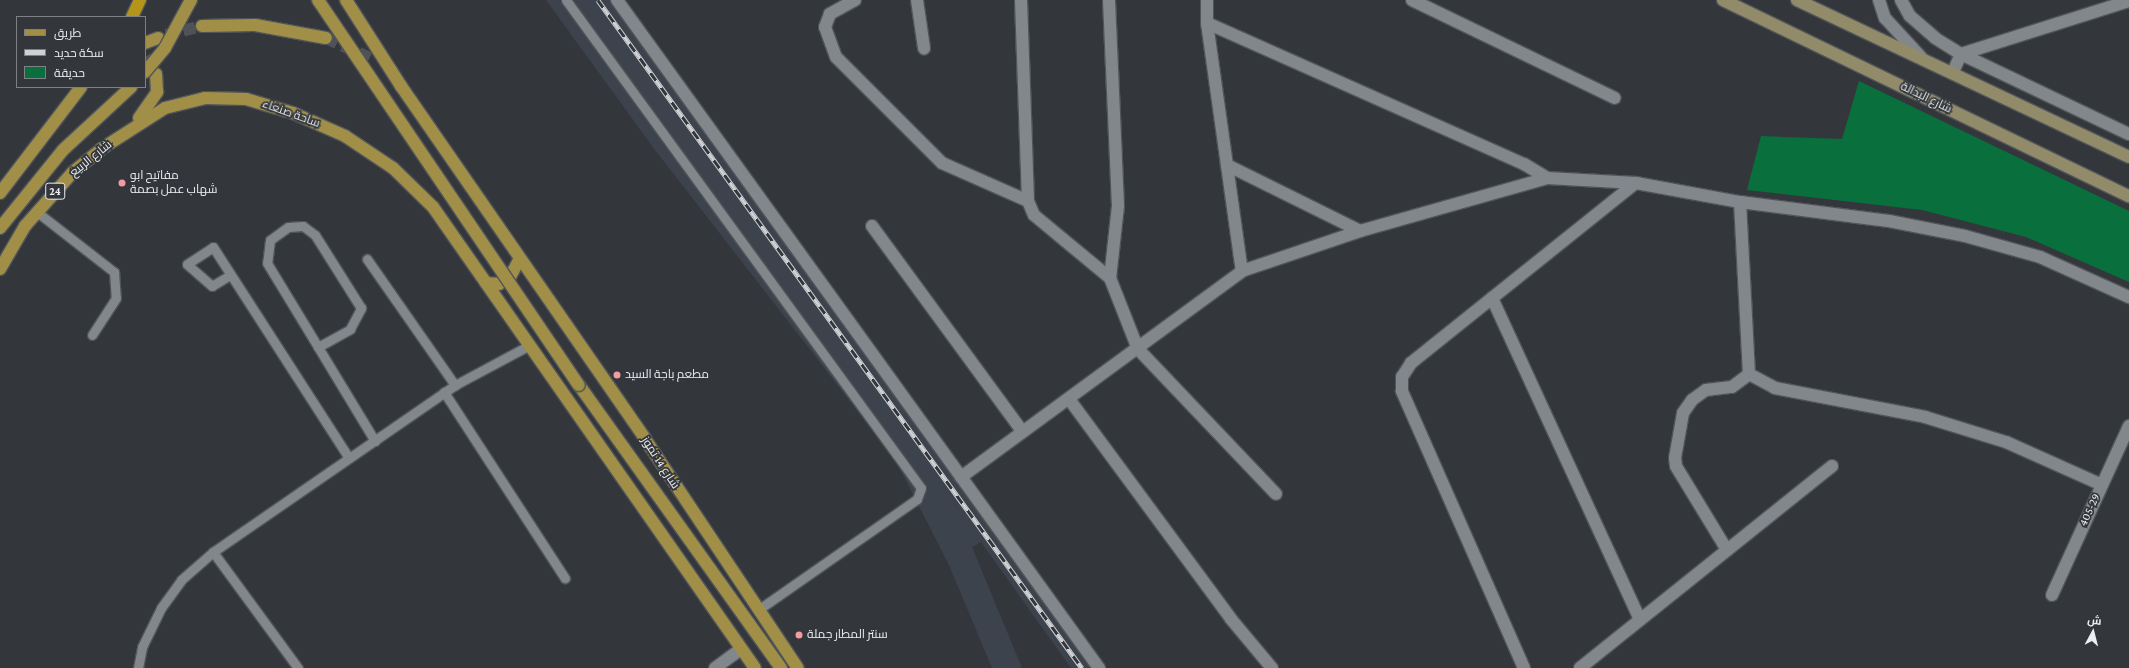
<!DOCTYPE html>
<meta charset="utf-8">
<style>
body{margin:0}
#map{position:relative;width:2129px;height:668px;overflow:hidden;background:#33373c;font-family:"Crimson Pro",Cairo,serif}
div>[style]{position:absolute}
.built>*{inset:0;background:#3c434c}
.green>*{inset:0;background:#096f3c}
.primary-tunnel>*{height:12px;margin-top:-6px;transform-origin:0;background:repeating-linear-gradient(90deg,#4f5257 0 12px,transparent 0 18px)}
.roads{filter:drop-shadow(1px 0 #515559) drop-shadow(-1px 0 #515559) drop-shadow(0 1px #515559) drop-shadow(0 -1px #515559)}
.lane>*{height:9px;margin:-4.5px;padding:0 4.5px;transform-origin:4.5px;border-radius:4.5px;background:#82878c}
.street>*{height:12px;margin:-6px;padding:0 6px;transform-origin:6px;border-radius:6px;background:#82878c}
.secondary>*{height:12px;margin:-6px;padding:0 6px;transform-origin:6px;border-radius:6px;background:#918b6a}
.primary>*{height:12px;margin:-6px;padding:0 6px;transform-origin:6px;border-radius:6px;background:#a18f47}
.highway>*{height:12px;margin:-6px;padding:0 6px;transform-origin:6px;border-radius:6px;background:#b59519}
.rail>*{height:4.5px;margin-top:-2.25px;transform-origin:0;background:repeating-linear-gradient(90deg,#33373c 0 9px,#cfd1d5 0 18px);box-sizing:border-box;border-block:1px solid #cfd1d5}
.bridges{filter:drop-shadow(1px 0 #515559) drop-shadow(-1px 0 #515559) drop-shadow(0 1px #515559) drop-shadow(0 -1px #515559)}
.primary-bridge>*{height:12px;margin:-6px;padding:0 6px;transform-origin:6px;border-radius:6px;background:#a18f47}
.dots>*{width:11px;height:11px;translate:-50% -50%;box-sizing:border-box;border:2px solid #33373c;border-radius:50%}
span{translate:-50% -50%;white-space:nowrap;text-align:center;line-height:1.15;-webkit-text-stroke:3.5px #33373c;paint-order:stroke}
.shield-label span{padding:1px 3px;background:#33373c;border:1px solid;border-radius:3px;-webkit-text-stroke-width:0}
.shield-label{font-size:11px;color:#eceef1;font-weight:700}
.street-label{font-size:12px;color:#eceef1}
.poi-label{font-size:12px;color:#eceef1}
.left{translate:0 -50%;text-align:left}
.legend{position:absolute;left:16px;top:16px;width:130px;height:72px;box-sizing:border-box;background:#33373c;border:1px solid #7d8084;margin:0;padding:5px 7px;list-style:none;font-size:12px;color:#eceef1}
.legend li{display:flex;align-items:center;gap:8px;height:20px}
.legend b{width:20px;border:1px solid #7d8084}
.north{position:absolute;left:2073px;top:612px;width:40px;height:40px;-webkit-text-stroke:3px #33373c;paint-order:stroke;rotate:7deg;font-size:11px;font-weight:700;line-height:16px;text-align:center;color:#eceef1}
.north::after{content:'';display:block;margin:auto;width:14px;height:18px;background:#eceef1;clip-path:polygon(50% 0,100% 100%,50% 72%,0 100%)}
</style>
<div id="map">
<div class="built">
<div style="clip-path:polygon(546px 0,622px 0,1104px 668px,1071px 668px,981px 542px,972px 547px,1022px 668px,992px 668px,949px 565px,895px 459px,655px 150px)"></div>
</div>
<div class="green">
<div style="clip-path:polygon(1859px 81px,2129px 211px,2129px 282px,2026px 237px,1922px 210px,1747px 190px,1761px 136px,1842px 139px)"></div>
</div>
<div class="primary-tunnel">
<div style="left:166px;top:35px;width:37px;rotate:-14deg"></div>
<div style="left:326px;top:38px;width:51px;rotate:24.5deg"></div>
<div style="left:145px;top:57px;width:19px;rotate:55deg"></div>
</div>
<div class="roads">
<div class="lane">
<div style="left:566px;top:0;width:603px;rotate:53.97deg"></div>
<div style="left:921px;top:488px;width:12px;rotate:110deg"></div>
<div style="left:917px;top:499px;width:194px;rotate:145.1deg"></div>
<div style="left:37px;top:212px;width:98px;rotate:37.9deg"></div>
<div style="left:114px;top:272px;width:26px;rotate:86deg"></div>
<div style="left:116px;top:298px;width:44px;rotate:123deg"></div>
<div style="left:367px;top:259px;width:154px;rotate:55.1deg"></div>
<div style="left:230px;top:275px;width:21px;rotate:149deg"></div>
<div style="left:212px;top:286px;width:33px;rotate:-139deg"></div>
<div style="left:187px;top:264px;width:31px;rotate:-33deg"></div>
<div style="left:213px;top:247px;width:251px;rotate:57.2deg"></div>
<div style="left:318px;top:347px;width:37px;rotate:-29deg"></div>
<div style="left:350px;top:329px;width:24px;rotate:-62deg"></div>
<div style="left:361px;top:308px;width:86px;rotate:-122.2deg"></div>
<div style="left:315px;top:235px;width:15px;rotate:-143deg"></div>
<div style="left:303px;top:226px;width:15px;rotate:176deg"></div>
<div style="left:288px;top:227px;width:22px;rotate:144deg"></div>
<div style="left:270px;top:240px;width:23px;rotate:97deg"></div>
<div style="left:267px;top:263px;width:98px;rotate:58.7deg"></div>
<div style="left:318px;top:347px;width:110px;rotate:58.8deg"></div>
<div style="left:444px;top:392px;width:222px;rotate:57deg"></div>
<div style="left:213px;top:552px;width:144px;rotate:53.8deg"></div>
<div style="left:138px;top:668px;width:21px;rotate:-79deg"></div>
<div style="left:142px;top:647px;width:43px;rotate:-64deg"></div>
<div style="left:161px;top:608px;width:34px;rotate:-54deg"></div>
<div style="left:181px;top:580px;width:43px;rotate:-41.2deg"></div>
<div style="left:213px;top:552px;width:294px;rotate:-34.6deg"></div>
<div style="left:455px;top:385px;width:85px;rotate:-28.1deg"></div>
</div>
<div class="street">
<div style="left:617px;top:0;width:824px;rotate:54.19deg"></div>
<div style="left:855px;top:0;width:29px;rotate:151deg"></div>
<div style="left:830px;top:14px;width:14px;rotate:111deg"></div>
<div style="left:825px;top:27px;width:32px;rotate:70deg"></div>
<div style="left:836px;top:57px;width:150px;rotate:45deg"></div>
<div style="left:942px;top:163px;width:94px;rotate:23.8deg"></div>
<div style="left:917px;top:0;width:49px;rotate:81.7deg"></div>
<div style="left:1021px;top:0;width:201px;rotate:88deg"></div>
<div style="left:1028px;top:201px;width:15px;rotate:67deg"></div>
<div style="left:1034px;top:215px;width:99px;rotate:39.7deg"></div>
<div style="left:1109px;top:0;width:206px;rotate:87.5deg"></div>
<div style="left:1118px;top:206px;width:72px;rotate:96.3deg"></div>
<div style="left:1110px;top:278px;width:76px;rotate:68.5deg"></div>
<div style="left:1138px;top:349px;width:200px;rotate:46.4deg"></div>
<div style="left:1207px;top:0;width:23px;rotate:90deg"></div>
<div style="left:1207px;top:23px;width:250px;rotate:82deg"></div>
<div style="left:1412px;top:0;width:225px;rotate:25.8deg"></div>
<div style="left:1879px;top:0;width:19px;rotate:72deg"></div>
<div style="left:1885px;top:18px;width:53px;rotate:47.3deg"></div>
<div style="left:1901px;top:0;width:18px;rotate:61deg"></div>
<div style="left:1910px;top:16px;width:33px;rotate:41deg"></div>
<div style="left:1935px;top:38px;width:31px;rotate:32deg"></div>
<div style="left:1961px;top:54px;width:186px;rotate:25.5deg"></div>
<div style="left:1207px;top:23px;width:347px;rotate:24deg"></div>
<div style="left:1524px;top:164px;width:27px;rotate:31deg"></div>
<div style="left:1953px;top:72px;width:20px;rotate:-66deg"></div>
<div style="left:1961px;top:54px;width:176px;rotate:-17.5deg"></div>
<div style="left:1227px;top:165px;width:148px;rotate:26.4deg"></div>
<div style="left:872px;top:226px;width:255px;rotate:53.8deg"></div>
<div style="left:1492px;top:298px;width:354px;rotate:65.3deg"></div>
<div style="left:1749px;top:374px;width:30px;rotate:28deg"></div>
<div style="left:1775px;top:388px;width:153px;rotate:10.9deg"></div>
<div style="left:1925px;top:417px;width:85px;rotate:17.2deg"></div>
<div style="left:2006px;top:442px;width:105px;rotate:24.1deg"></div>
<div style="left:1069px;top:399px;width:273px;rotate:53.6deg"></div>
<div style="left:1231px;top:619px;width:64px;rotate:50.1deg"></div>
<div style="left:961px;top:477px;width:348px;rotate:-36.2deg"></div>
<div style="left:1242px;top:271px;width:125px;rotate:-18.7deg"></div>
<div style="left:1360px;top:231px;width:194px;rotate:-15.8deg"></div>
<div style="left:1547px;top:178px;width:89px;rotate:3.2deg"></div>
<div style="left:1636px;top:183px;width:106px;rotate:10.4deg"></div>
<div style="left:1740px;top:202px;width:150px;rotate:7.3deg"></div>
<div style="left:1889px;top:221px;width:77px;rotate:11.2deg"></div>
<div style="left:1965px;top:236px;width:78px;rotate:15.6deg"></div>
<div style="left:2040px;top:257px;width:98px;rotate:24.2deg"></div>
<div style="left:1727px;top:550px;width:98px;rotate:-121.3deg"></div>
<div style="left:1676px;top:466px;width:8px;rotate:-97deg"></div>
<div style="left:1675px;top:458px;width:46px;rotate:-79.9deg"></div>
<div style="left:1683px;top:413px;width:16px;rotate:-55deg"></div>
<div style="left:1692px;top:400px;width:17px;rotate:-36deg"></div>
<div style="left:1706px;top:390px;width:26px;rotate:-7deg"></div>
<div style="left:1732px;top:387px;width:21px;rotate:-37deg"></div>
<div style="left:1749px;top:374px;width:172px;rotate:-93deg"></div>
<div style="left:2052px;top:595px;width:186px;rotate:-65.5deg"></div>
<div style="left:715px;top:668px;width:32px;rotate:-36deg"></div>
<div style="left:1524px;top:668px;width:303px;rotate:-113.8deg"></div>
<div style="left:1402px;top:391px;width:14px;rotate:-90deg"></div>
<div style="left:1402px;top:377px;width:17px;rotate:-57deg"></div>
<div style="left:1411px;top:363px;width:288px;rotate:-38.7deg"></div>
<div style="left:1580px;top:668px;width:323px;rotate:-38.7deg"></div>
</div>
<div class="secondary">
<div style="left:1723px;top:0;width:451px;rotate:25.8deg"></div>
<div style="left:1797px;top:0;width:367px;rotate:25.3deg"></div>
</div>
<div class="primary">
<div style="left:346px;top:0;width:102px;rotate:57.4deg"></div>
<div style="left:401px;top:86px;width:429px;rotate:55.3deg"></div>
<div style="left:645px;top:439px;width:275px;rotate:56.3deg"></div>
<div style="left:202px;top:26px;width:53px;rotate:-1.1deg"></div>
<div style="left:255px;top:25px;width:72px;rotate:10.4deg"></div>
<div style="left:145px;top:43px;width:14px;rotate:-21deg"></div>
<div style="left:139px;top:118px;width:32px;rotate:-55deg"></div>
<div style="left:157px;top:92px;width:18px;rotate:-93deg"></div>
<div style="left:0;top:193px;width:133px;rotate:-52.6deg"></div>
<div style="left:0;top:228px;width:100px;rotate:-51.1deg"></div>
<div style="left:63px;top:150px;width:93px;rotate:-42.8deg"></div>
<div style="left:0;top:269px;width:50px;rotate:-59.8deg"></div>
<div style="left:25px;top:226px;width:72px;rotate:-48.4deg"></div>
<div style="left:73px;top:172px;width:36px;rotate:-39deg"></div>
<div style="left:101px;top:149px;width:76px;rotate:-32.6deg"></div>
<div style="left:165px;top:108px;width:41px;rotate:-14deg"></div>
<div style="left:205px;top:98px;width:41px;rotate:1.4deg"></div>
<div style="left:246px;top:99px;width:49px;rotate:16.6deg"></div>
<div style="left:293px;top:113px;width:57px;rotate:23.9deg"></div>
<div style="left:345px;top:136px;width:58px;rotate:33.7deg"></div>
<div style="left:393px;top:168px;width:56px;rotate:44.3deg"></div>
<div style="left:433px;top:207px;width:562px;rotate:55.07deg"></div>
<div style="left:486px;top:283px;width:13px;rotate:4deg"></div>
<div style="left:499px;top:284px;width:13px;rotate:-32deg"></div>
<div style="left:510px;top:277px;width:19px;rotate:-62deg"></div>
<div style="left:579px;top:385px;width:348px;rotate:54.5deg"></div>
</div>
<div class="highway">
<div style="left:132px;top:17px;width:19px;rotate:-65deg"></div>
</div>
</div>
<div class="rail">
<div style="left:598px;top:0;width:825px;rotate:54.07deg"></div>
</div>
<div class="bridges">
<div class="primary-bridge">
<div style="left:318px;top:0;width:465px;rotate:55.9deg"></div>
<div style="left:145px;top:72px;width:31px;rotate:-50deg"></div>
<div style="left:165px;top:48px;width:55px;rotate:-61.6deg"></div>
</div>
</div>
<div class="dots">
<div style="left:122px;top:183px;background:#f49aa1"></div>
<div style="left:617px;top:375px;background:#f49aa1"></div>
<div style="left:799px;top:635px;background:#f49aa1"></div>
</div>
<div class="shield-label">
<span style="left:55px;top:191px">24</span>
</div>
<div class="street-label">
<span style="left:1926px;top:98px;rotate:26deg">شارع البدالة</span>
<span style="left:291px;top:114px;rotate:20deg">ساحة صنعاء</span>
<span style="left:91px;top:159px;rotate:-39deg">شارع الربيع</span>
<span style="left:660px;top:463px;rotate:57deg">شارع 14 تموز</span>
<span style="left:2090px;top:510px;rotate:-65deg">405-29</span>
</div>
<div class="poi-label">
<span class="left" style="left:130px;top:183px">مفاتيح ابو<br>شهاب عمل بصمة</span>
<span class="left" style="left:625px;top:375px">مطعم باجة السيد</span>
<span class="left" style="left:807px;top:635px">سنتر المطار جملة</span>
</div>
<ul class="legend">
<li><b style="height:5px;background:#a18f47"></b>طريق</li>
<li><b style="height:5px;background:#cfd1d5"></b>سكة حديد</li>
<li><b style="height:11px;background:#096f3c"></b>حديقة</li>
</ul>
<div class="north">ش</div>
</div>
